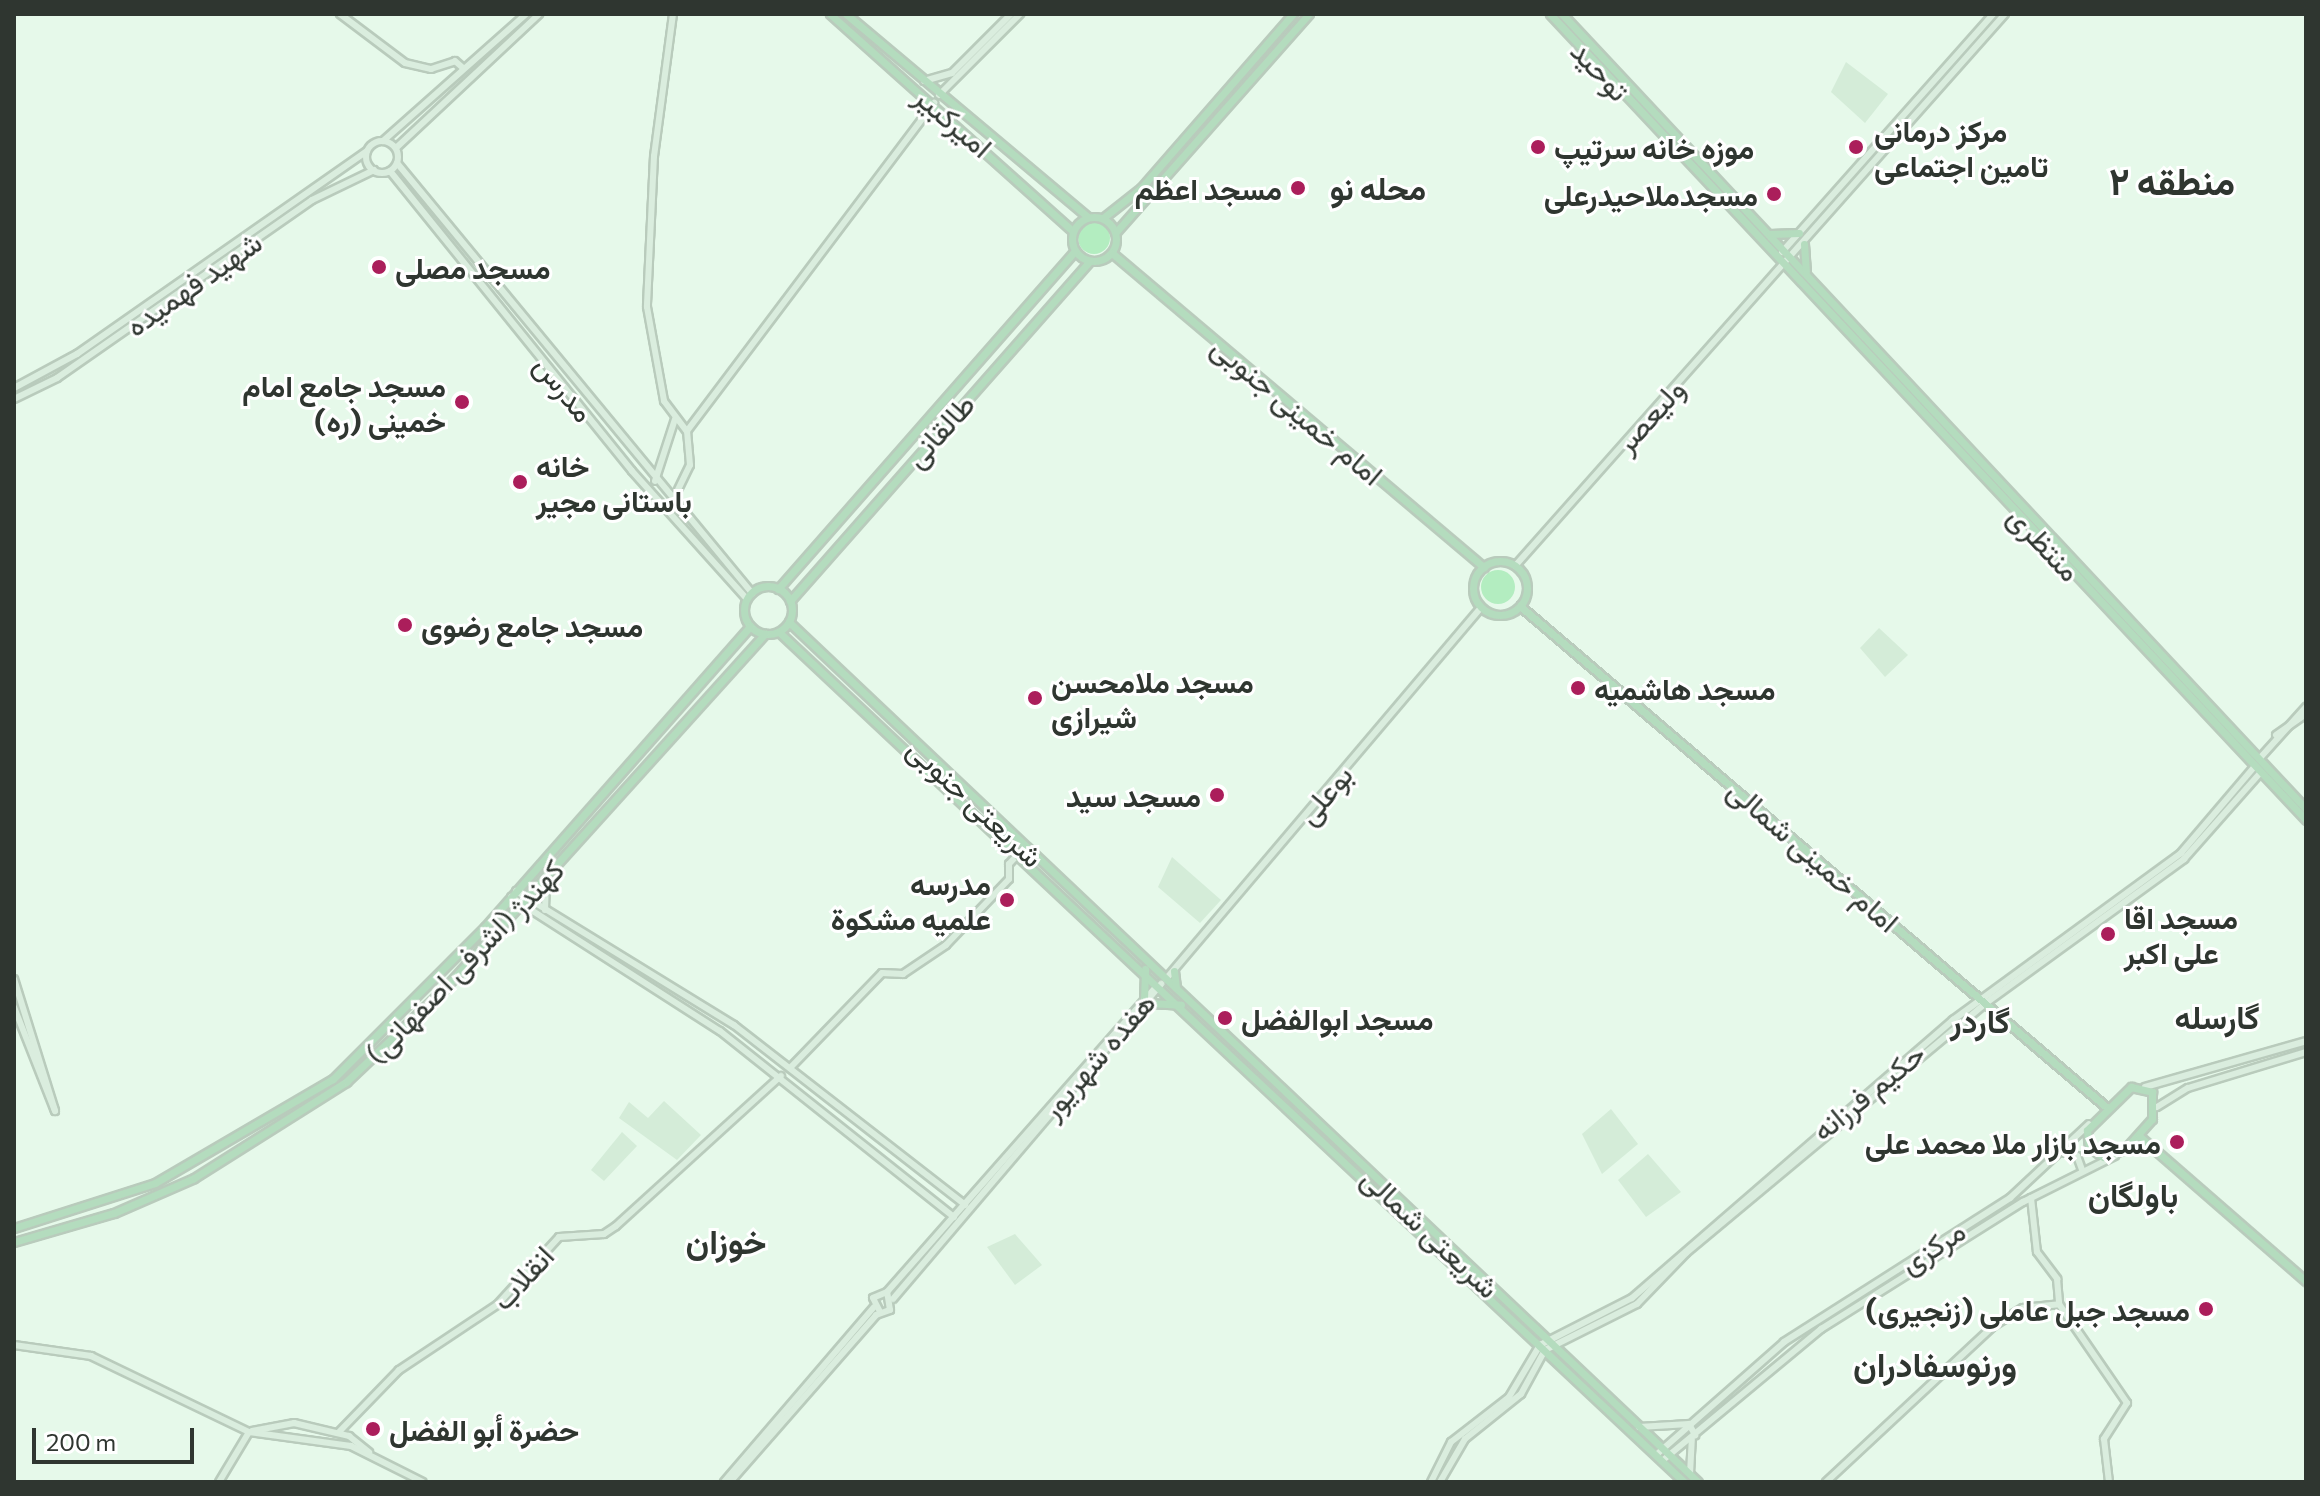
<!DOCTYPE html>
<meta charset="utf-8">
<style>
body{margin:0}
#map{position:relative;width:2320px;height:1496px;overflow:hidden;background:#e6f9ea;font-family:Commissioner,Vazirmatn,sans-serif}
div>[style]{position:absolute}
.built>*{inset:0;background:#d4ecd8}
.green>*{inset:0;background:#b3edc0}
.round{border-radius:50%}
.roads{filter:drop-shadow(2px 0 #b9cbbc) drop-shadow(-2px 0 #b9cbbc) drop-shadow(0 2px #b9cbbc) drop-shadow(0 -2px #b9cbbc)}
.secondary>*{height:6px;margin:-3px;padding:0 3px;transform-origin:3px;border-radius:3px;background:#daedde}
.secondary>.ring{margin:-3px;padding:0;box-sizing:content-box;background:none;border:6px solid #daedde;border-radius:50%}
.primary>*{height:7px;margin:-3.5px;padding:0 3.5px;transform-origin:3.5px;border-radius:3.5px;background:#b4dcbe}
.primary>.ring{margin:-3.5px;padding:0;box-sizing:content-box;background:none;border:7px solid #b4dcbe;border-radius:50%}
.dots>*{width:22px;height:22px;translate:-50% -50%;box-sizing:border-box;border:4px solid #fff;border-radius:50%}
span{translate:-50% -50%;white-space:nowrap;text-align:center;line-height:1.15;-webkit-text-stroke:6px #fff;paint-order:stroke}
.street-label{font-size:30px;color:#2f3630}
.poi-label{font-size:30px;color:#2f3630;font-weight:700}
.left{translate:0 -50%;text-align:left}
.right{translate:-100% -50%;text-align:right}
.neighbourhood-label{font-size:32px;color:#2f3630;font-weight:700}
.quarter-label{font-size:34px;color:#2f3630;font-weight:700}
.district-label{font-size:38px;color:#2f3630;font-weight:700}
.frame{position:absolute;inset:0;border:16px solid #2f3630;pointer-events:none}
.scale{position:absolute;left:32px;top:1428px;width:162px;height:36px;box-sizing:border-box;border:4px solid #2f3630;border-top:0;padding-left:10px;font-size:24px;line-height:28px;white-space:nowrap;color:#2f3630;-webkit-text-stroke:6px #fff;paint-order:stroke}
</style>
<div id="map">
<div class="built">
<div style="clip-path:polygon(1846px 62px,1888px 94px,1865px 123px,1831px 92px)"></div>
<div style="clip-path:polygon(1879px 628px,1908px 655px,1885px 677px,1860px 648px)"></div>
<div style="clip-path:polygon(1172px 857px,1221px 900px,1200px 923px,1158px 887px)"></div>
<div style="clip-path:polygon(664px 1101px,701px 1135px,677px 1160px,619px 1118px,629px 1102px,648px 1118px)"></div>
<div style="clip-path:polygon(1611px 1109px,1638px 1144px,1602px 1174px,1582px 1134px)"></div>
<div style="clip-path:polygon(622px 1132px,637px 1146px,604px 1181px,591px 1170px)"></div>
<div style="clip-path:polygon(1648px 1154px,1681px 1192px,1646px 1217px,1618px 1180px)"></div>
<div style="clip-path:polygon(1015px 1234px,1042px 1265px,1015px 1285px,987px 1247px)"></div>
</div>
<div class="green">
<div class="round" style="left:1078px;top:222px;width:32px;height:32px"></div>
<div class="round" style="left:1481px;top:570px;width:34px;height:34px"></div>
</div>
<div class="roads">
<div class="secondary">
<div style="left:340px;top:14px;width:81px;rotate:37deg"></div>
<div style="left:405px;top:63px;width:27px;rotate:13deg"></div>
<div style="left:431px;top:69px;width:25px;rotate:-18deg"></div>
<div style="left:455px;top:61px;width:11px;rotate:41deg"></div>
<div style="left:673px;top:14px;width:143px;rotate:97.6deg"></div>
<div style="left:654px;top:156px;width:151px;rotate:92.7deg"></div>
<div style="left:647px;top:307px;width:96px;rotate:79.7deg"></div>
<div style="left:664px;top:401px;width:38px;rotate:53deg"></div>
<div style="left:924px;top:81px;width:29px;rotate:-16deg"></div>
<div style="left:952px;top:73px;width:83px;rotate:-45deg"></div>
<div style="left:939px;top:95px;width:115px;rotate:-45deg"></div>
<div style="left:383px;top:141px;width:191px;rotate:-41.6deg"></div>
<div class="ring" style="left:366px;top:141px;width:26px;height:26px"></div>
<div style="left:396px;top:148px;width:196px;rotate:-43.1deg"></div>
<div style="left:397px;top:163px;width:558px;rotate:50.46deg"></div>
<div style="left:390px;top:171px;width:385px;rotate:51.1deg"></div>
<div style="left:632px;top:471px;width:172px;rotate:48.1deg"></div>
<div style="left:1782px;top:252px;width:318px;rotate:-48.4deg"></div>
<div style="left:14px;top:388px;width:72px;rotate:-28.4deg"></div>
<div style="left:77px;top:354px;width:354px;rotate:-35deg"></div>
<div style="left:14px;top:399px;width:48px;rotate:-26deg"></div>
<div style="left:57px;top:378px;width:311px;rotate:-34.9deg"></div>
<div style="left:312px;top:200px;width:69px;rotate:-25.8deg"></div>
<div style="left:687px;top:431px;width:411px;rotate:-53deg"></div>
<div style="left:655px;top:481px;width:65px;rotate:-72.1deg"></div>
<div style="left:672px;top:502px;width:41px;rotate:-64.1deg"></div>
<div style="left:690px;top:465px;width:34px;rotate:-95deg"></div>
<div style="left:1515px;top:566px;width:738px;rotate:-48.41deg"></div>
<div style="left:2276px;top:735px;width:37px;rotate:-35deg"></div>
<div style="left:2260px;top:758px;width:69px;rotate:-48deg"></div>
<div style="left:516px;top:891px;width:256px;rotate:31.6deg"></div>
<div style="left:734px;top:1025px;width:293px;rotate:37.9deg"></div>
<div style="left:511px;top:897px;width:248px;rotate:32.7deg"></div>
<div style="left:720px;top:1031px;width:299px;rotate:38.5deg"></div>
<div style="left:545px;top:910px;width:34px;rotate:-88deg"></div>
<div style="left:14px;top:979px;width:138px;rotate:72.7deg"></div>
<div style="left:1166px;top:979px;width:487px;rotate:-49.7deg"></div>
<div style="left:14px;top:1007px;width:112px;rotate:68.5deg"></div>
<div style="left:790px;top:1068px;width:132px;rotate:-45.9deg"></div>
<div style="left:882px;top:973px;width:21px;rotate:3deg"></div>
<div style="left:903px;top:974px;width:52px;rotate:-34deg"></div>
<div style="left:946px;top:945px;width:91px;rotate:-46.3deg"></div>
<div style="left:1009px;top:879px;width:15px;rotate:-90deg"></div>
<div style="left:1009px;top:864px;width:16px;rotate:-47deg"></div>
<div style="left:2145px;top:1087px;width:167px;rotate:-15.9deg"></div>
<div style="left:2157px;top:1107px;width:36px;rotate:-32deg"></div>
<div style="left:2188px;top:1088px;width:123px;rotate:-17deg"></div>
<div style="left:2062px;top:1152px;width:16px;rotate:15deg"></div>
<div style="left:2077px;top:1156px;width:15px;rotate:70deg"></div>
<div style="left:2031px;top:1198px;width:54px;rotate:83.7deg"></div>
<div style="left:2037px;top:1252px;width:34px;rotate:53deg"></div>
<div style="left:2057px;top:1279px;width:25px;rotate:85deg"></div>
<div style="left:2059px;top:1304px;width:120px;rotate:55.5deg"></div>
<div style="left:2127px;top:1403px;width:43px;rotate:122.6deg"></div>
<div style="left:2104px;top:1439px;width:43px;rotate:83.4deg"></div>
<div style="left:887px;top:1292px;width:408px;rotate:-48.6deg"></div>
<div style="left:893px;top:1299px;width:414px;rotate:-49.6deg"></div>
<div style="left:14px;top:1345px;width:78px;rotate:8.1deg"></div>
<div style="left:91px;top:1356px;width:175px;rotate:25.7deg"></div>
<div style="left:249px;top:1432px;width:103px;rotate:7.8deg"></div>
<div style="left:351px;top:1446px;width:80px;rotate:26.6deg"></div>
<div style="left:1639px;top:1427px;width:50px;rotate:-3.4deg"></div>
<div style="left:1689px;top:1424px;width:13px;rotate:61deg"></div>
<div style="left:252px;top:1431px;width:43px;rotate:-10.8deg"></div>
<div style="left:294px;top:1423px;width:57px;rotate:13.3deg"></div>
<div style="left:349px;top:1436px;width:26px;rotate:39deg"></div>
<div style="left:339px;top:1432px;width:86px;rotate:-45.9deg"></div>
<div style="left:399px;top:1370px;width:118px;rotate:-33.6deg"></div>
<div style="left:497px;top:1305px;width:92px;rotate:-47.6deg"></div>
<div style="left:559px;top:1237px;width:45px;rotate:-3.8deg"></div>
<div style="left:604px;top:1234px;width:14px;rotate:-34deg"></div>
<div style="left:616px;top:1226px;width:223px;rotate:-42.3deg"></div>
<div style="left:1656px;top:1455px;width:171px;rotate:-41.4deg"></div>
<div style="left:1784px;top:1342px;width:268px;rotate:-32.5deg"></div>
<div style="left:2010px;top:1198px;width:108px;rotate:-43.1deg"></div>
<div style="left:1662px;top:1461px;width:207px;rotate:-39.7deg"></div>
<div style="left:1821px;top:1329px;width:239px;rotate:-32.2deg"></div>
<div style="left:2023px;top:1202px;width:103px;rotate:-26.6deg"></div>
<div style="left:1690px;top:1474px;width:36px;rotate:-87deg"></div>
<div style="left:219px;top:1482px;width:58px;rotate:-59deg"></div>
<div style="left:724px;top:1482px;width:230px;rotate:-49.4deg"></div>
<div style="left:730px;top:1482px;width:222px;rotate:-48.8deg"></div>
<div style="left:876px;top:1315px;width:15px;rotate:-20deg"></div>
<div style="left:890px;top:1310px;width:18px;rotate:-99deg"></div>
<div style="left:887px;top:1292px;width:15px;rotate:157deg"></div>
<div style="left:873px;top:1298px;width:16px;rotate:63deg"></div>
<div style="left:1431px;top:1482px;width:45px;rotate:-63.4deg"></div>
<div style="left:1451px;top:1442px;width:73px;rotate:-37.8deg"></div>
<div style="left:1509px;top:1397px;width:61px;rotate:-59.2deg"></div>
<div style="left:1540px;top:1345px;width:103px;rotate:-27.1deg"></div>
<div style="left:1632px;top:1298px;width:425px;rotate:-40.9deg"></div>
<div style="left:1953px;top:1020px;width:283px;rotate:-36.2deg"></div>
<div style="left:2181px;top:853px;width:114px;rotate:-49.6deg"></div>
<div style="left:1440px;top:1482px;width:50px;rotate:-59.8deg"></div>
<div style="left:1465px;top:1439px;width:72px;rotate:-38.8deg"></div>
<div style="left:1521px;top:1394px;width:50px;rotate:-61.4deg"></div>
<div style="left:1545px;top:1350px;width:103px;rotate:-26.6deg"></div>
<div style="left:1637px;top:1304px;width:71px;rotate:-46.1deg"></div>
<div style="left:1686px;top:1253px;width:391px;rotate:-39.8deg"></div>
<div style="left:1986px;top:1003px;width:245px;rotate:-36deg"></div>
<div style="left:2184px;top:859px;width:116px;rotate:-48.5deg"></div>
<div style="left:1826px;top:1482px;width:227px;rotate:-43deg"></div>
<div style="left:1992px;top:1327px;width:36px;rotate:-32deg"></div>
<div style="left:2023px;top:1308px;width:36px;rotate:-6deg"></div>
</div>
<div class="primary">
<div style="left:830px;top:14px;width:326px;rotate:41.8deg"></div>
<div style="left:846px;top:14px;width:316px;rotate:40deg"></div>
<div style="left:1550px;top:14px;width:1105px;rotate:46.83deg"></div>
<div style="left:1562px;top:14px;width:1089px;rotate:46.9deg"></div>
<div class="ring" style="left:1072px;top:217px;width:37px;height:37px"></div>
<div style="left:1103px;top:218px;width:48px;rotate:-38.3deg"></div>
<div style="left:1141px;top:188px;width:231px;rotate:-48.9deg"></div>
<div style="left:1116px;top:232px;width:291px;rotate:-48.5deg"></div>
<div style="left:1770px;top:234px;width:29px;rotate:-2deg"></div>
<div style="left:1804px;top:244px;width:27px;rotate:86deg"></div>
<div style="left:1112px;top:253px;width:487px;rotate:40.2deg"></div>
<div class="ring" style="left:1473px;top:561px;width:47px;height:47px"></div>
<div class="ring" style="left:744px;top:586px;width:41px;height:41px"></div>
<div style="left:778px;top:589px;width:450px;rotate:-48.7deg"></div>
<div style="left:790px;top:601px;width:453px;rotate:-48.6deg"></div>
<div style="left:1520px;top:606px;width:770px;rotate:40.52deg"></div>
<div style="left:789px;top:622px;width:1251px;rotate:43.41deg"></div>
<div style="left:779px;top:632px;width:1242px;rotate:43.2deg"></div>
<div style="left:1174px;top:971px;width:17px;rotate:83deg"></div>
<div style="left:1144px;top:1000px;width:31px;rotate:-88deg"></div>
<div style="left:1148px;top:1003px;width:33px;rotate:3deg"></div>
<div style="left:2131px;top:1087px;width:22px;rotate:13deg"></div>
<div style="left:2152px;top:1092px;width:27px;rotate:90deg"></div>
<div style="left:2152px;top:1119px;width:40px;rotate:132deg"></div>
<div style="left:2125px;top:1149px;width:23px;rotate:160deg"></div>
<div style="left:2103px;top:1157px;width:17px;rotate:-144deg"></div>
<div style="left:2089px;top:1147px;width:17px;rotate:-97deg"></div>
<div style="left:2087px;top:1130px;width:62px;rotate:-44.3deg"></div>
<div style="left:2139px;top:1136px;width:221px;rotate:41deg"></div>
<div style="left:14px;top:1228px;width:148px;rotate:-17.7deg"></div>
<div style="left:155px;top:1183px;width:206px;rotate:-30.3deg"></div>
<div style="left:333px;top:1079px;width:215px;rotate:-45deg"></div>
<div style="left:485px;top:927px;width:401px;rotate:-48.6deg"></div>
<div style="left:14px;top:1242px;width:104px;rotate:-16.2deg"></div>
<div style="left:114px;top:1213px;width:87px;rotate:-23.6deg"></div>
<div style="left:194px;top:1178px;width:180px;rotate:-32.3deg"></div>
<div style="left:346px;top:1082px;width:135px;rotate:-43.5deg"></div>
<div style="left:444px;top:989px;width:479px;rotate:-47.9deg"></div>
</div>
</div>
<div class="dots">
<div style="left:1538px;top:147px;background:#ab1e5b"></div>
<div style="left:1856px;top:147px;background:#ab1e5b"></div>
<div style="left:1298px;top:188px;background:#ab1e5b"></div>
<div style="left:1774px;top:194px;background:#ab1e5b"></div>
<div style="left:379px;top:267px;background:#ab1e5b"></div>
<div style="left:462px;top:402px;background:#ab1e5b"></div>
<div style="left:520px;top:482px;background:#ab1e5b"></div>
<div style="left:405px;top:625px;background:#ab1e5b"></div>
<div style="left:1578px;top:688px;background:#ab1e5b"></div>
<div style="left:1035px;top:698px;background:#ab1e5b"></div>
<div style="left:1217px;top:795px;background:#ab1e5b"></div>
<div style="left:1007px;top:900px;background:#ab1e5b"></div>
<div style="left:2108px;top:934px;background:#ab1e5b"></div>
<div style="left:1225px;top:1018px;background:#ab1e5b"></div>
<div style="left:2177px;top:1142px;background:#ab1e5b"></div>
<div style="left:2206px;top:1309px;background:#ab1e5b"></div>
<div style="left:373px;top:1429px;background:#ab1e5b"></div>
</div>
<div class="street-label">
<span style="left:1601px;top:70px;rotate:47deg">توحید</span>
<span style="left:954px;top:121px;rotate:41deg">امیرکبیر</span>
<span style="left:193px;top:283px;rotate:-35deg">شهید فهمیده</span>
<span style="left:565px;top:388px;rotate:51deg">مدرس</span>
<span style="left:1298px;top:410px;rotate:40deg">امام خمینی جنوبی</span>
<span style="left:1649px;top:415px;rotate:-48deg">ولیعصر</span>
<span style="left:939px;top:430px;rotate:-48deg">طالقانی</span>
<span style="left:2045px;top:543px;rotate:47deg">منتظری</span>
<span style="left:1324px;top:794px;rotate:-50deg">بوعلی</span>
<span style="left:976px;top:802px;rotate:43deg">شریعتی جنوبی</span>
<span style="left:1814px;top:855px;rotate:41deg">امام خمینی شمالی</span>
<span style="left:464px;top:961px;rotate:-46deg">کهندژ (اشرفی اصفهانی)</span>
<span style="left:1097px;top:1055px;rotate:-49deg">هفده شهریور</span>
<span style="left:1868px;top:1091px;rotate:-39deg">حکیم فرزانه</span>
<span style="left:1431px;top:1232px;rotate:43deg">شریعتی شمالی</span>
<span style="left:1932px;top:1246px;rotate:-33deg">مرکزی</span>
<span style="left:522px;top:1277px;rotate:-47deg">انقلاب</span>
</div>
<div class="poi-label">
<span class="left" style="left:1874px;top:147px">مرکز درمانی<br>تامین اجتماعی</span>
<span class="left" style="left:1554px;top:147px">موزه خانه سرتیپ</span>
<span class="right" style="left:1282px;top:188px">مسجد اعظم</span>
<span class="right" style="left:1758px;top:194px">مسجدملاحیدرعلی</span>
<span class="left" style="left:395px;top:267px">مسجد مصلی</span>
<span class="right" style="left:446px;top:402px">مسجد جامع امام<br>خمینی (ره)</span>
<span class="left" style="left:536px;top:482px">خانه<br>باستانی مجیر</span>
<span class="left" style="left:421px;top:625px">مسجد جامع رضوی</span>
<span class="left" style="left:1051px;top:698px">مسجد ملامحسن<br>شیرازی</span>
<span class="left" style="left:1594px;top:688px">مسجد هاشمیه</span>
<span class="right" style="left:1201px;top:795px">مسجد سید</span>
<span class="right" style="left:991px;top:900px">مدرسه<br>علمیه مشکوة</span>
<span class="left" style="left:2124px;top:934px">مسجد اقا<br>علی اکبر</span>
<span class="left" style="left:1241px;top:1018px">مسجد ابوالفضل</span>
<span class="right" style="left:2161px;top:1142px">مسجد بازار ملا محمد علی</span>
<span class="right" style="left:2190px;top:1309px">مسجد جبل عاملی (زنجیری)</span>
<span class="left" style="left:389px;top:1429px">حضرة أبو الفضل</span>
</div>
<div class="neighbourhood-label">
<span style="left:1378px;top:187px">محله نو</span>
<span style="left:2217px;top:1016px">گارسله</span>
<span style="left:1980px;top:1020px">گاردر</span>
<span style="left:2133px;top:1194px">باولگان</span>
</div>
<div class="quarter-label">
<span style="left:726px;top:1241px">خوزان</span>
<span style="left:1935px;top:1364px">ورنوسفادران</span>
</div>
<div class="district-label">
<span style="left:2172px;top:180px">منطقه ۲</span>
</div>
<div class="frame"></div>
<div class="scale">200 m</div>
</div>
